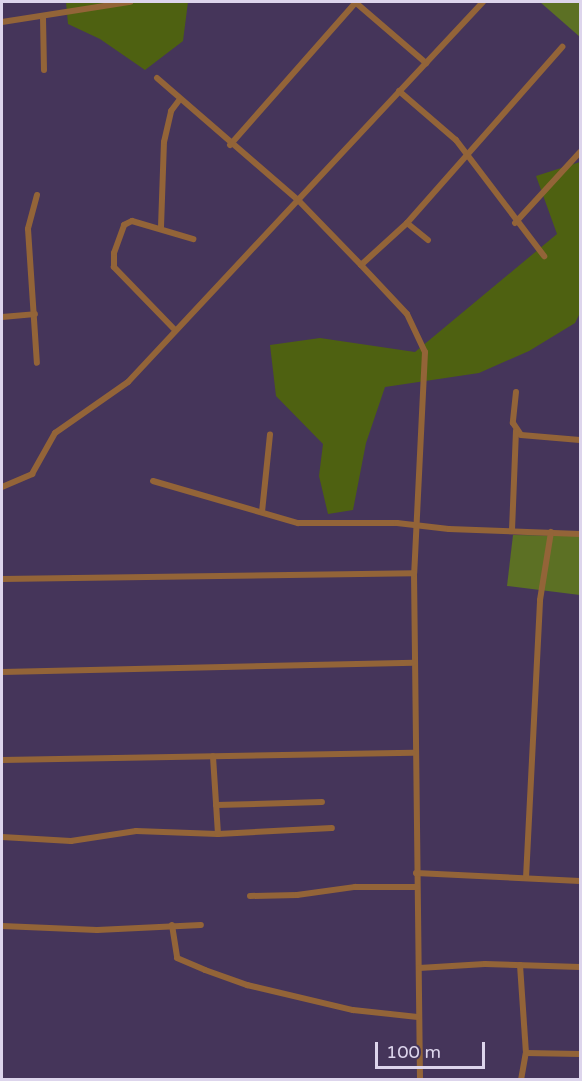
<!DOCTYPE html>
<style>
body{margin:0}
#map{position:relative;width:582px;height:1081px;overflow:hidden;background:#45355a;font-family:"Varela Round",sans-serif}
div>[style]{position:absolute}
.green>*{inset:0;background:#4e6111}
.forest>*{inset:0;background:#5c7024}
.street>*{height:6px;margin:-3px;padding:0 3px;transform-origin:3px;border-radius:3px;background:#936438}
span{translate:-50% -50%;white-space:nowrap;text-align:center;line-height:1.15;-webkit-text-stroke:4.5px #45355a;paint-order:stroke}
.frame{position:absolute;inset:0;border:3px solid #ddd5ec;pointer-events:none}
.scale{position:absolute;left:375px;top:1042px;width:110px;height:27px;box-sizing:border-box;border:3px solid #ddd5ec;border-top:0;padding-left:8px;font-size:18px;line-height:21px;white-space:nowrap;color:#ddd5ec;-webkit-text-stroke:4px #45355a;paint-order:stroke}
</style>
<div id="map">
<div class="green">
<div style="clip-path:polygon(66px 2px,188px 2px,183px 41px,145px 70px,100px 39px,68px 24px)"></div>
<div style="clip-path:polygon(580px 162px,580px 313px,575px 323px,529px 351px,479px 373px,385px 387px,366px 443px,353px 510px,328px 514px,319px 476px,323px 444px,276px 396px,270px 345px,320px 338px,415px 352px,557px 234px,536px 176px)"></div>
</div>
<div class="forest">
<div style="clip-path:polygon(540px 2px,580px 2px,580px 37px)"></div>
<div style="clip-path:polygon(513px 535px,580px 536px,580px 595px,507px 586px)"></div>
</div>
<div class="street">
<div style="left:355px;top:2px;width:94px;rotate:40.7deg"></div>
<div style="left:43px;top:18px;width:52px;rotate:88.9deg"></div>
<div style="left:2px;top:22px;width:130px;rotate:-8.9deg"></div>
<div style="left:157px;top:78px;width:188px;rotate:40.9deg"></div>
<div style="left:299px;top:201px;width:89px;rotate:45.9deg"></div>
<div style="left:361px;top:265px;width:67px;rotate:46.8deg"></div>
<div style="left:407px;top:314px;width:42px;rotate:64.7deg"></div>
<div style="left:425px;top:352px;width:221px;rotate:92.8deg"></div>
<div style="left:414px;top:573px;width:507px;rotate:89.32deg"></div>
<div style="left:399px;top:91px;width:75px;rotate:40.7deg"></div>
<div style="left:456px;top:140px;width:146px;rotate:52.8deg"></div>
<div style="left:230px;top:145px;width:191px;rotate:-48.6deg"></div>
<div style="left:37px;top:195px;width:35px;rotate:105deg"></div>
<div style="left:28px;top:229px;width:134px;rotate:86.2deg"></div>
<div style="left:407px;top:223px;width:235px;rotate:-48.6deg"></div>
<div style="left:515px;top:223px;width:96px;rotate:-47.5deg"></div>
<div style="left:161px;top:227px;width:85px;rotate:-88deg"></div>
<div style="left:164px;top:142px;width:32px;rotate:-77deg"></div>
<div style="left:171px;top:111px;width:15px;rotate:-53deg"></div>
<div style="left:361px;top:265px;width:62px;rotate:-42.4deg"></div>
<div style="left:407px;top:223px;width:27px;rotate:39deg"></div>
<div style="left:2px;top:317px;width:33px;rotate:-5deg"></div>
<div style="left:175px;top:330px;width:88px;rotate:-134.1deg"></div>
<div style="left:114px;top:267px;width:14px;rotate:-90deg"></div>
<div style="left:114px;top:253px;width:30px;rotate:-70deg"></div>
<div style="left:124px;top:225px;width:9px;rotate:-27deg"></div>
<div style="left:132px;top:221px;width:64px;rotate:16.4deg"></div>
<div style="left:516px;top:392px;width:31px;rotate:96deg"></div>
<div style="left:513px;top:423px;width:14px;rotate:56deg"></div>
<div style="left:521px;top:435px;width:59px;rotate:4.8deg"></div>
<div style="left:153px;top:481px;width:151px;rotate:16.2deg"></div>
<div style="left:298px;top:523px;width:99px"></div>
<div style="left:397px;top:523px;width:52px;rotate:6.6deg"></div>
<div style="left:449px;top:529px;width:131px;rotate:2.2deg"></div>
<div style="left:2px;top:487px;width:33px;rotate:-23deg"></div>
<div style="left:32px;top:474px;width:47px;rotate:-60.7deg"></div>
<div style="left:55px;top:433px;width:89px;rotate:-34.9deg"></div>
<div style="left:128px;top:382px;width:520px;rotate:-46.95deg"></div>
<div style="left:262px;top:512px;width:78px;rotate:-84.1deg"></div>
<div style="left:512px;top:530px;width:99px;rotate:-87.7deg"></div>
<div style="left:2px;top:579px;width:412px;rotate:-0.8deg"></div>
<div style="left:2px;top:672px;width:412px;rotate:-1.3deg"></div>
<div style="left:2px;top:760px;width:411px;rotate:-1deg"></div>
<div style="left:216px;top:805px;width:106px;rotate:-1.6deg"></div>
<div style="left:218px;top:834px;width:114px;rotate:-3deg"></div>
<div style="left:2px;top:837px;width:69px;rotate:3.3deg"></div>
<div style="left:71px;top:841px;width:66px;rotate:-8.7deg"></div>
<div style="left:136px;top:831px;width:82px;rotate:2.1deg"></div>
<div style="left:218px;top:834px;width:78px;rotate:-93.7deg"></div>
<div style="left:416px;top:873px;width:164px;rotate:2.8deg"></div>
<div style="left:526px;top:878px;width:278px;rotate:-87.1deg"></div>
<div style="left:540px;top:600px;width:69px;rotate:-80.8deg"></div>
<div style="left:250px;top:896px;width:47px;rotate:-1.2deg"></div>
<div style="left:297px;top:895px;width:59px;rotate:-7.9deg"></div>
<div style="left:355px;top:887px;width:62px"></div>
<div style="left:172px;top:925px;width:33px;rotate:81deg"></div>
<div style="left:177px;top:958px;width:30px;rotate:23deg"></div>
<div style="left:205px;top:970px;width:45px;rotate:19.7deg"></div>
<div style="left:247px;top:985px;width:109px;rotate:13.3deg"></div>
<div style="left:353px;top:1010px;width:65px;rotate:6.1deg"></div>
<div style="left:2px;top:926px;width:95px;rotate:2.4deg"></div>
<div style="left:97px;top:930px;width:104px;rotate:-2.8deg"></div>
<div style="left:520px;top:965px;width:88px;rotate:86.1deg"></div>
<div style="left:419px;top:968px;width:66px;rotate:-3.5deg"></div>
<div style="left:485px;top:964px;width:95px;rotate:1.8deg"></div>
<div style="left:521px;top:1080px;width:27px;rotate:-80deg"></div>
<div style="left:526px;top:1053px;width:54px;rotate:1.1deg"></div>
</div>
<div class="frame"></div>
<div class="scale">100 m</div>
</div>
